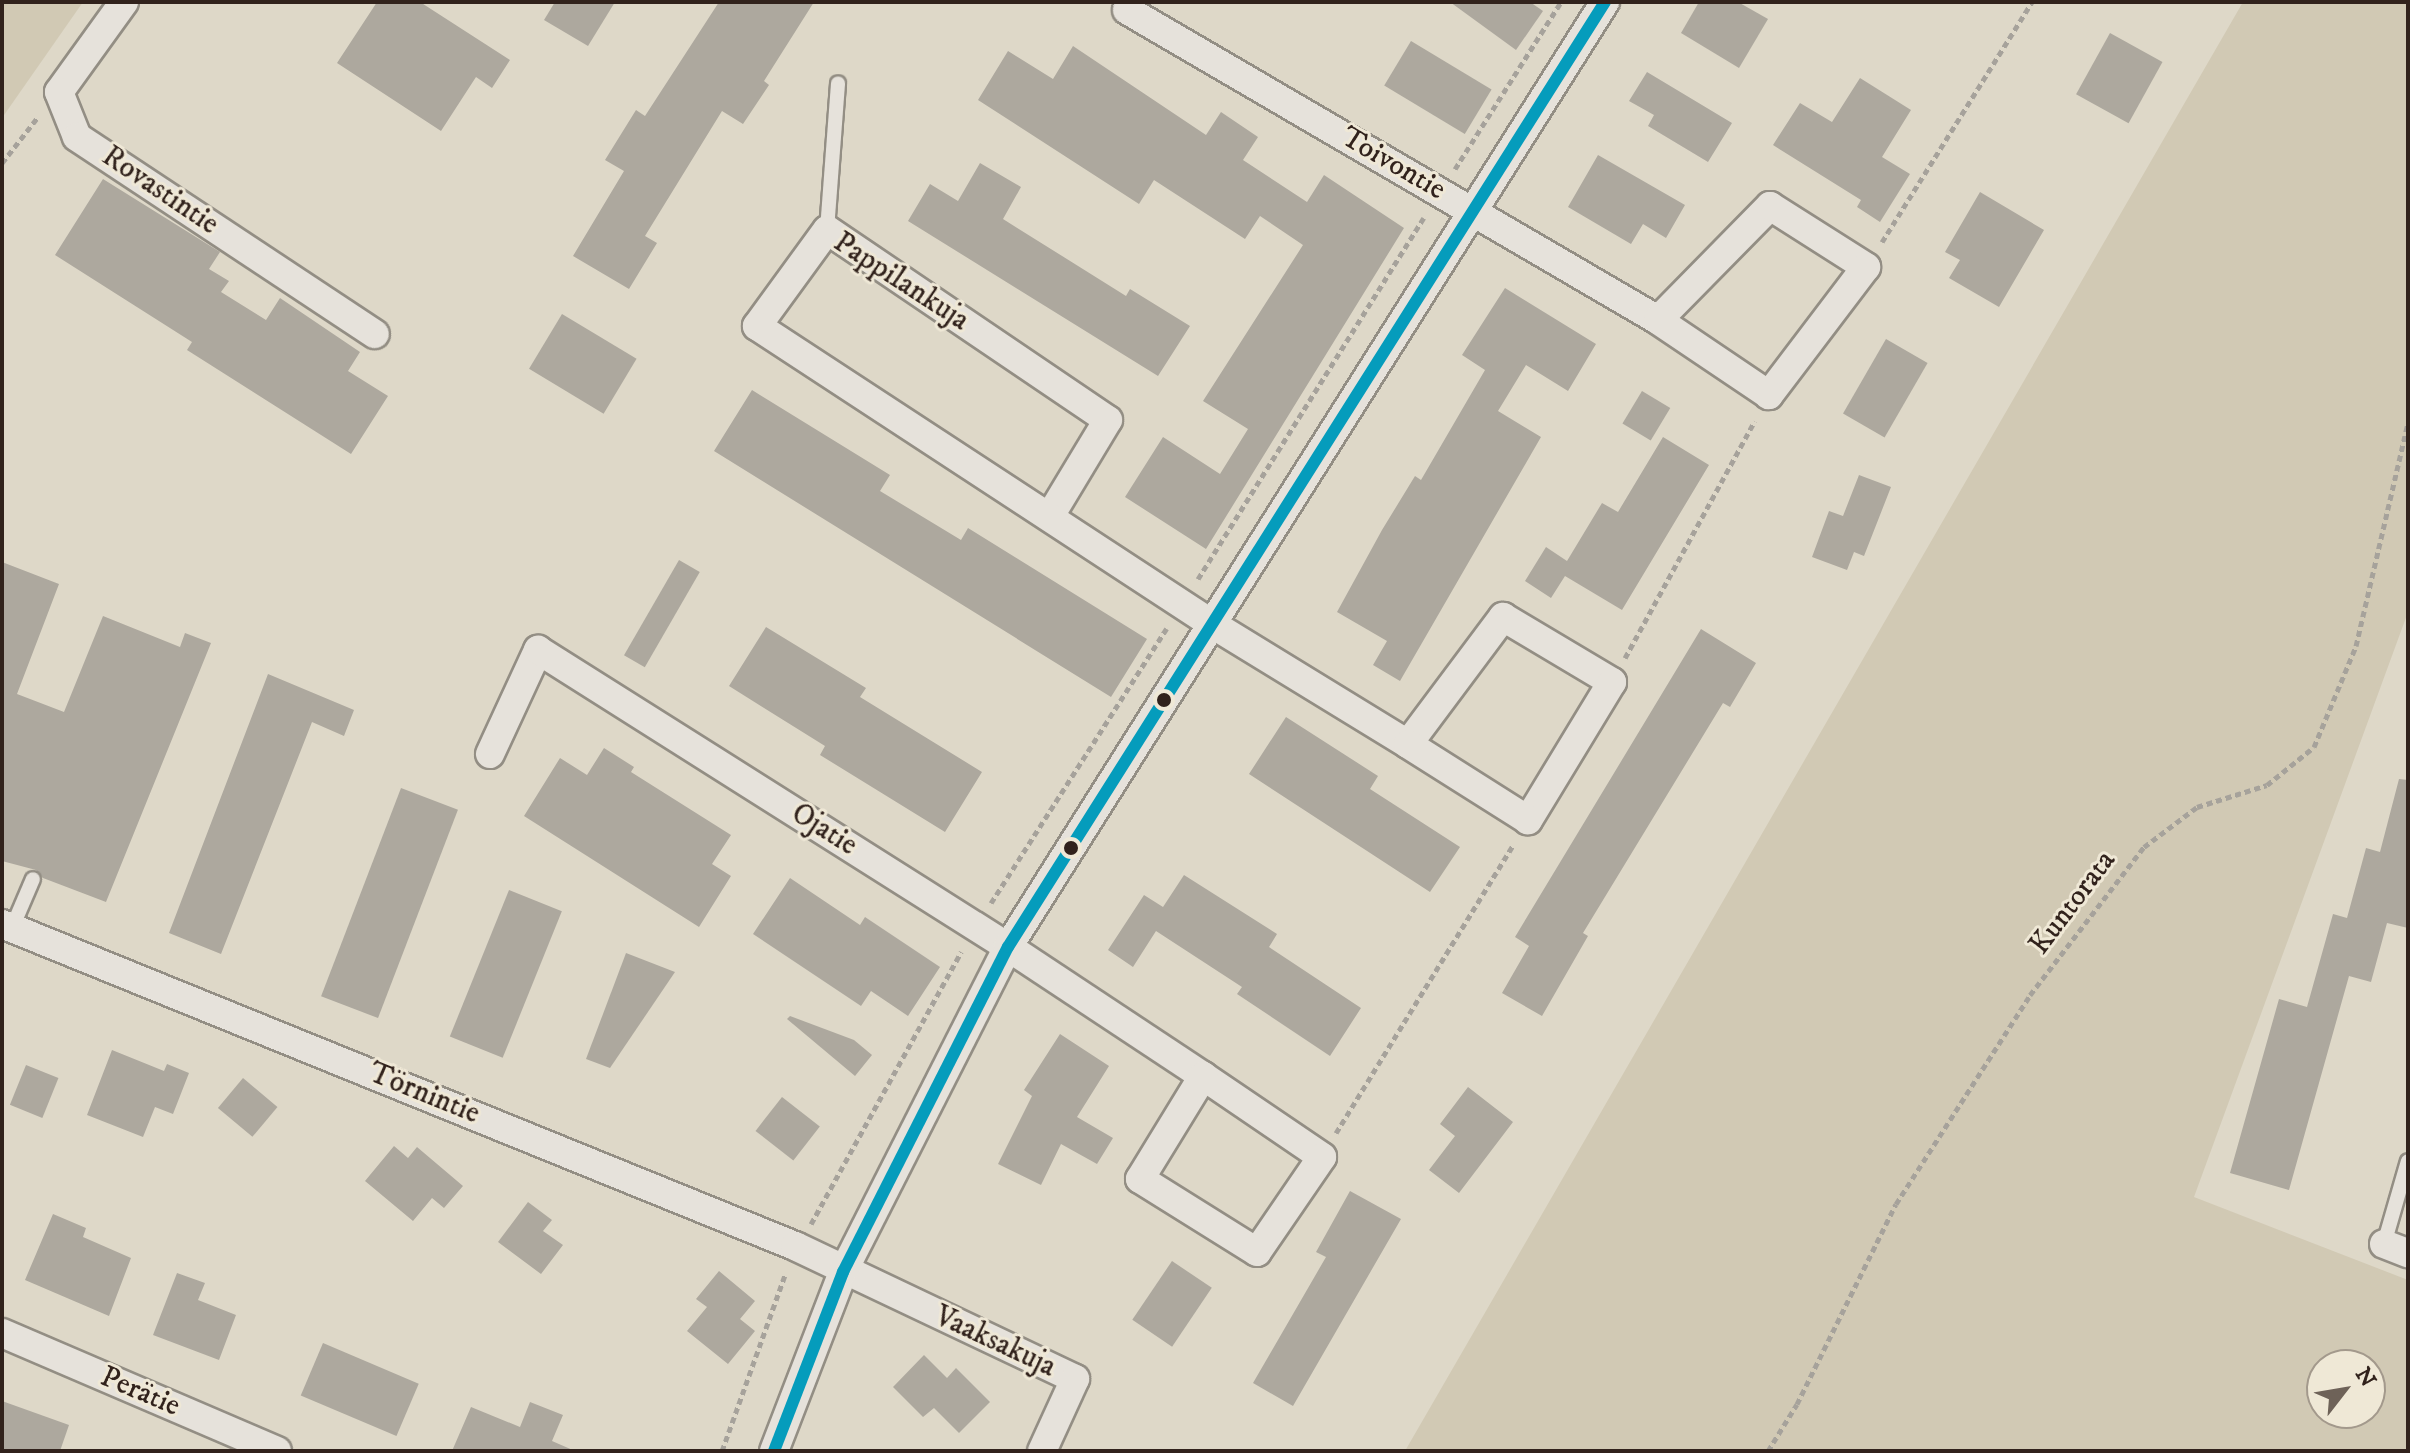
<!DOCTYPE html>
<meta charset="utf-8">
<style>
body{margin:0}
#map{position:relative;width:2410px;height:1453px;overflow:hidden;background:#ded8c8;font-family:"IM FELL DW Pica",serif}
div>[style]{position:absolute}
.green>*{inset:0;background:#d1c9b4}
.building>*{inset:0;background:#ada89e;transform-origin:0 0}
.path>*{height:5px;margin-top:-2.5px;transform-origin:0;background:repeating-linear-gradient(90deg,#a6a29b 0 6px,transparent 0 10px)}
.roads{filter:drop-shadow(2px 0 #938e84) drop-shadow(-2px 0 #938e84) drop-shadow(0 2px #938e84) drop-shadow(0 -2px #938e84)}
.service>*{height:14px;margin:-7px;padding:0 7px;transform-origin:7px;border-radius:7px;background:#e6e2db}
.minor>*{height:28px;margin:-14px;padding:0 14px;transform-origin:14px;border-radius:14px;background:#e6e2db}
.bus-1>*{height:12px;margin:-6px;padding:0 6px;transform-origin:6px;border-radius:6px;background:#059cbc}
.dots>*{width:22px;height:22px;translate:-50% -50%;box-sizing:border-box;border:4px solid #efe8d6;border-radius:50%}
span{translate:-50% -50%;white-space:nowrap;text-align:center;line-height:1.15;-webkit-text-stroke:6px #efe8d6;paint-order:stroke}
.street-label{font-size:30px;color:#31221c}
.frame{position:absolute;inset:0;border:4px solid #31221c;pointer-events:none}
.north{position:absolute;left:2306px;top:1349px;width:80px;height:80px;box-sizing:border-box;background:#efe8d6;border:2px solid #a3998c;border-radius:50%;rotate:59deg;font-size:22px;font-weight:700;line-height:32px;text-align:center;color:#31221c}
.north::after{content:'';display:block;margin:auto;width:28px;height:36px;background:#6e6258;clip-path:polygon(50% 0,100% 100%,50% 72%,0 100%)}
</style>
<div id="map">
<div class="green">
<div style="clip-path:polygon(2px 2px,83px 2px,2px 118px)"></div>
<div style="clip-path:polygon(evenodd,2243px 2px,2408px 2px,2408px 612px,2194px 1197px,2408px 1280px,2408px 1451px,1405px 1451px,2243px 2px,2322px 1365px,2370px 1365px,2370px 1413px,2322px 1413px,2322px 1365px)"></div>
</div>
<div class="building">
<div style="clip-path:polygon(377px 2px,420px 2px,510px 60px,492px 88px,476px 77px,441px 131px,337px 63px)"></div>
<div style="clip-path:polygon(555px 2px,615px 2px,588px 46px,544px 20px)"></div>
<div style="clip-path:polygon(719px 2px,814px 2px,764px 81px,769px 85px,743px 124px,722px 111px,645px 236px,657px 243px,629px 289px,573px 256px,624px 171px,605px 160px,636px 110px,645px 116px)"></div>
<div style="clip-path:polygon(1450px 2px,1530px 2px,1543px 11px,1516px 50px)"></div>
<div style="clip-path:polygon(1699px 2px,1738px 2px,1768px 19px,1739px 68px,1681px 33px)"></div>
<div style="left:2110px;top:33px;width:60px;height:70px;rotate:29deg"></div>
<div style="left:1411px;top:41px;width:94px;height:52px;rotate:31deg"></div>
<div style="clip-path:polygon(1073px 46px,1206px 135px,1221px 112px,1258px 137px,1243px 160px,1307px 202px,1324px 175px,1404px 228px,1206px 549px,1125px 497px,1163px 437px,1220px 474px,1248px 429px,1203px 401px,1303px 245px,1260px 216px,1245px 239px,1154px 180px,1139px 204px,978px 100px,1008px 51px,1053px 79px)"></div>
<div style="clip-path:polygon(1647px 72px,1732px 123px,1708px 162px,1648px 126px,1654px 115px,1629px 101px)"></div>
<div style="clip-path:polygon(1860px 78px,1911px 110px,1882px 157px,1910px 174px,1880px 222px,1857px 207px,1861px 200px,1773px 145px,1800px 103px,1832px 122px)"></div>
<div style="clip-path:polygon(1598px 155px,1685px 205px,1666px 238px,1643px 224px,1631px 244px,1568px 207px)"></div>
<div style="clip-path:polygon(980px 163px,1021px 187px,1003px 219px,1126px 296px,1130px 289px,1190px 326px,1158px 376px,908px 221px,930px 184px,958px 201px)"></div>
<div style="clip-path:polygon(103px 179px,220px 252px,209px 269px,229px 281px,221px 292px,266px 320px,280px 298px,360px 352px,348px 371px,388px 396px,351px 454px,187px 350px,192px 342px,55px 255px)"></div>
<div style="clip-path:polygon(1980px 192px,2044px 230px,1999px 307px,1949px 278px,1960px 260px,1945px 252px)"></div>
<div style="clip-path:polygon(1505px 288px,1596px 344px,1568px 391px,1526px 365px,1498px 411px,1541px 437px,1400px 681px,1373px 665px,1387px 641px,1337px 612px,1382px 530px,1415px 476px,1421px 480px,1485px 370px,1462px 355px)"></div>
<div style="left:562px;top:314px;width:87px;height:64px;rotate:31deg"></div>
<div style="left:1886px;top:339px;width:48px;height:86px;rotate:30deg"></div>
<div style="clip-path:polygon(752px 390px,890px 475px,880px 491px,961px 540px,968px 528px,1147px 639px,1111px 697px,714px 451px)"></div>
<div style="left:1642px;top:391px;width:33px;height:38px;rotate:31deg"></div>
<div style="clip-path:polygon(1663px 437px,1709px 465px,1622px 610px,1565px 576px,1551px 598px,1525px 581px,1546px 547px,1567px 561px,1602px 503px,1618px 512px)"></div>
<div style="clip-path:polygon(1859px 475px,1891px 487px,1864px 556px,1854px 552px,1847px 570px,1812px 557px,1829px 511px,1843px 516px)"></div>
<div style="left:679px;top:560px;width:24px;height:110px;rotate:30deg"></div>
<div style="clip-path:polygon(2px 562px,59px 584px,17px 694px,64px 712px,103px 616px,180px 647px,185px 633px,211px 643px,106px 902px,43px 878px,36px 870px,2px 861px)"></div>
<div style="clip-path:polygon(766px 627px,866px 688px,860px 697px,982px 772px,945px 832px,820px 755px,825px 746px,729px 686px)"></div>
<div style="clip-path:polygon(1701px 629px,1756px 663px,1730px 707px,1723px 703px,1583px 933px,1588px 936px,1542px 1016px,1502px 993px,1529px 946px,1515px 937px)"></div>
<div style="clip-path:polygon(268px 674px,354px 710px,344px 736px,312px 722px,221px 954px,169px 933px)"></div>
<div style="clip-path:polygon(1286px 717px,1378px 776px,1370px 789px,1460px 847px,1430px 892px,1249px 774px)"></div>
<div style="clip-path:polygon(604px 748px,634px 767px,631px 772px,731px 835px,712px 864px,731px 876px,699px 927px,524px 816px,560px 758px,587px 775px)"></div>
<div style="clip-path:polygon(2399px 779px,2408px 780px,2408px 928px,2387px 923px,2371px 982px,2349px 976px,2289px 1190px,2230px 1173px,2279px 999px,2307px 1007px,2333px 914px,2347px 918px,2366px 848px,2380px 852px)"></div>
<div style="left:401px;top:788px;width:61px;height:223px;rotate:21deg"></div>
<div style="clip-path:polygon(1184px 875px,1277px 934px,1269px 947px,1361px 1008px,1330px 1056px,1237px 994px,1242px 987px,1156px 931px,1133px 967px,1108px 950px,1144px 895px,1163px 907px)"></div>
<div style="clip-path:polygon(790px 878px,860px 925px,865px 917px,940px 967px,908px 1016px,871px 991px,861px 1006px,753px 934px)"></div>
<div style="left:509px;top:890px;width:57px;height:158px;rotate:22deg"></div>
<div style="clip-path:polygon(626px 953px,675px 972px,610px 1068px,586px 1059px)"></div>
<div style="clip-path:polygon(790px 1016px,854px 1040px,872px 1055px,855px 1076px,787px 1019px)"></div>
<div style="clip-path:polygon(1060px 1034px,1109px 1066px,1077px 1117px,1113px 1138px,1097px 1164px,1061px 1144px,1041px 1185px,998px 1164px,1032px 1096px,1024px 1090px)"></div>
<div style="clip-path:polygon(112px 1050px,164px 1071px,167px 1064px,189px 1073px,173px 1114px,155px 1107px,143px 1137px,87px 1115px)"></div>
<div style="left:26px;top:1065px;width:35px;height:43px;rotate:22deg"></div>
<div style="left:243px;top:1078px;width:45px;height:39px;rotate:40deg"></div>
<div style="clip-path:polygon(1468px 1087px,1513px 1122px,1459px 1193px,1429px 1170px,1455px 1136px,1440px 1124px)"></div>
<div style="left:782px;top:1097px;width:48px;height:43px;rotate:38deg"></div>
<div style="clip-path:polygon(394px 1146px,408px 1158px,417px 1147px,463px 1186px,444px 1208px,432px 1198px,413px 1221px,365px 1181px)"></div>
<div style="clip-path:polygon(1350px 1191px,1401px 1219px,1293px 1406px,1253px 1383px,1326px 1257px,1316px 1252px)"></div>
<div style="clip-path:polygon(528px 1202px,552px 1220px,543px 1231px,563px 1245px,541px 1274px,498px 1242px)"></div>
<div style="clip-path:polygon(53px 1214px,86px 1228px,83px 1237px,131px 1258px,109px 1316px,25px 1280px)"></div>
<div style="left:1172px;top:1261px;width:48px;height:71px;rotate:34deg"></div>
<div style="clip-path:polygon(719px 1271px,755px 1301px,740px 1319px,755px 1331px,728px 1364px,687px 1331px,707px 1307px,696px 1299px)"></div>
<div style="clip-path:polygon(177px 1273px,205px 1283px,198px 1300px,236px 1315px,219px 1360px,153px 1335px)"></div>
<div style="left:323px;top:1343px;width:104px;height:57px;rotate:23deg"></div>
<div style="clip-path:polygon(924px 1355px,947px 1378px,956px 1368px,990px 1402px,959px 1433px,934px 1408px,923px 1417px,893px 1387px)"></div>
<div style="clip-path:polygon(2px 1401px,69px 1425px,60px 1451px,2px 1451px)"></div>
<div style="clip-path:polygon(530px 1402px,563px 1415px,552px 1441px,575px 1451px,452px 1451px,471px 1407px,520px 1427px)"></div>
</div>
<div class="path">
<div style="left:2px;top:163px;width:58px;rotate:-52deg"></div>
<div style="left:1455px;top:169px;width:198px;rotate:-57.6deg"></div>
<div style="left:1882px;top:242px;width:283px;rotate:-58deg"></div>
<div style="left:1198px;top:579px;width:426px;rotate:-58deg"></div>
<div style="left:1625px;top:658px;width:270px;rotate:-61.3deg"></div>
<div style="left:991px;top:903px;width:326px;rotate:-57.4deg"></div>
<div style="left:1336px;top:1133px;width:338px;rotate:-58.4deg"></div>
<div style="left:811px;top:1224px;width:311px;rotate:-61.1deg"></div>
<div style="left:722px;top:1451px;width:187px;rotate:-70.3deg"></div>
<div style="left:1768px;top:1451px;width:55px;rotate:-58.3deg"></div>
<div style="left:1797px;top:1404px;width:223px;rotate:-63.7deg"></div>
<div style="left:1896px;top:1204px;width:248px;rotate:-57.3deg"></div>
<div style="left:2030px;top:995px;width:187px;rotate:-52.4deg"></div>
<div style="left:2144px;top:847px;width:66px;rotate:-37deg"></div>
<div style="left:2197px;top:807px;width:73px;rotate:-17.4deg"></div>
<div style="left:2267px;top:785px;width:60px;rotate:-39deg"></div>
<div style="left:2314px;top:747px;width:109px;rotate:-67.4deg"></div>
<div style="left:2356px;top:646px;width:229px;rotate:-76.9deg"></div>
</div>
<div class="roads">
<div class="service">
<div style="left:827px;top:230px;width:147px;rotate:-85.7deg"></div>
<div style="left:12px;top:928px;width:53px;rotate:-66.8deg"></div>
<div style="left:2384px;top:1244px;width:86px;rotate:-73.9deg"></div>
</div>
<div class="minor">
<div style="left:124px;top:2px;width:111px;rotate:125.8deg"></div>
<div style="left:59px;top:92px;width:48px;rotate:68.2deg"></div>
<div style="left:77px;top:137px;width:357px;rotate:33.5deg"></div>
<div style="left:1127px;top:10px;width:615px;rotate:30.28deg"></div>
<div style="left:1658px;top:320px;width:160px;rotate:-45.5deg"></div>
<div style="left:1770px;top:206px;width:114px;rotate:32.4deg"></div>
<div style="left:1866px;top:267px;width:161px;rotate:127.2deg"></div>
<div style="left:1769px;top:395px;width:134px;rotate:-146deg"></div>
<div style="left:1050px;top:516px;width:112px;rotate:-58.9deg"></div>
<div style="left:1108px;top:420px;width:339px;rotate:-145.9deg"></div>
<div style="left:827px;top:230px;width:119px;rotate:126.1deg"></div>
<div style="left:757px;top:326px;width:544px;rotate:33.22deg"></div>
<div style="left:1212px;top:624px;width:230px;rotate:31.5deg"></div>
<div style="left:1408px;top:744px;width:159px;rotate:-53.2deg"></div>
<div style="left:1503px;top:617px;width:127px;rotate:30.8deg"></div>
<div style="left:1612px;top:682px;width:162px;rotate:121.3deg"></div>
<div style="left:1528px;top:820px;width:142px;rotate:-147.7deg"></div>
<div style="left:490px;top:754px;width:115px;rotate:-65.2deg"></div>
<div style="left:538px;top:650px;width:556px;rotate:32.29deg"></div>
<div style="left:1008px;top:947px;width:234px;rotate:33.5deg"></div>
<div style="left:1203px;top:1076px;width:144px;rotate:34.2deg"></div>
<div style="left:1322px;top:1157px;width:115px;rotate:124.4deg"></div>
<div style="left:1257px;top:1252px;width:138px;rotate:-148deg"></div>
<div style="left:1140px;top:1179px;width:121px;rotate:-58.5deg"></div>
<div style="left:2px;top:924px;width:856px;rotate:22.1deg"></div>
<div style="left:795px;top:1246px;width:310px;rotate:25.4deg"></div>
<div style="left:1075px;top:1379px;width:79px;rotate:114.6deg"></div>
<div style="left:2384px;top:1244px;width:26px;rotate:21deg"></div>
<div style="left:2px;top:1333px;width:299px;rotate:23.2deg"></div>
<div style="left:774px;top:1451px;width:192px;rotate:-68.9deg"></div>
<div style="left:843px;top:1272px;width:364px;rotate:-63.1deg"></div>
<div style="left:1008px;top:947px;width:1118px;rotate:-57.72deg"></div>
</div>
</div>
<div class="bus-1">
<div style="left:774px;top:1451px;width:192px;rotate:-68.9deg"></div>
<div style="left:843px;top:1272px;width:364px;rotate:-63.1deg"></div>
<div style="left:1008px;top:947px;width:1118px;rotate:-57.72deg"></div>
</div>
<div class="dots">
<div style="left:1164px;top:700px;background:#31221c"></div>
<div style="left:1071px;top:848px;background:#31221c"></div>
</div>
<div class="street-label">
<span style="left:1393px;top:164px;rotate:30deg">Toivontie</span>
<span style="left:160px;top:191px;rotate:34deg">Rovastintie</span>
<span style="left:901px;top:282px;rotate:33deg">Pappilankuja</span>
<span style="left:824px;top:830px;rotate:32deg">Ojatie</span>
<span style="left:2073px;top:903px;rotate:-53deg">Kuntorata</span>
<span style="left:424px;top:1094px;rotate:22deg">Törnintie</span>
<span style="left:995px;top:1342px;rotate:25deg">Vaaksakuja</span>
<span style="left:140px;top:1392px;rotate:23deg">Perätie</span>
</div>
<div class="frame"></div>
<div class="north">N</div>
</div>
